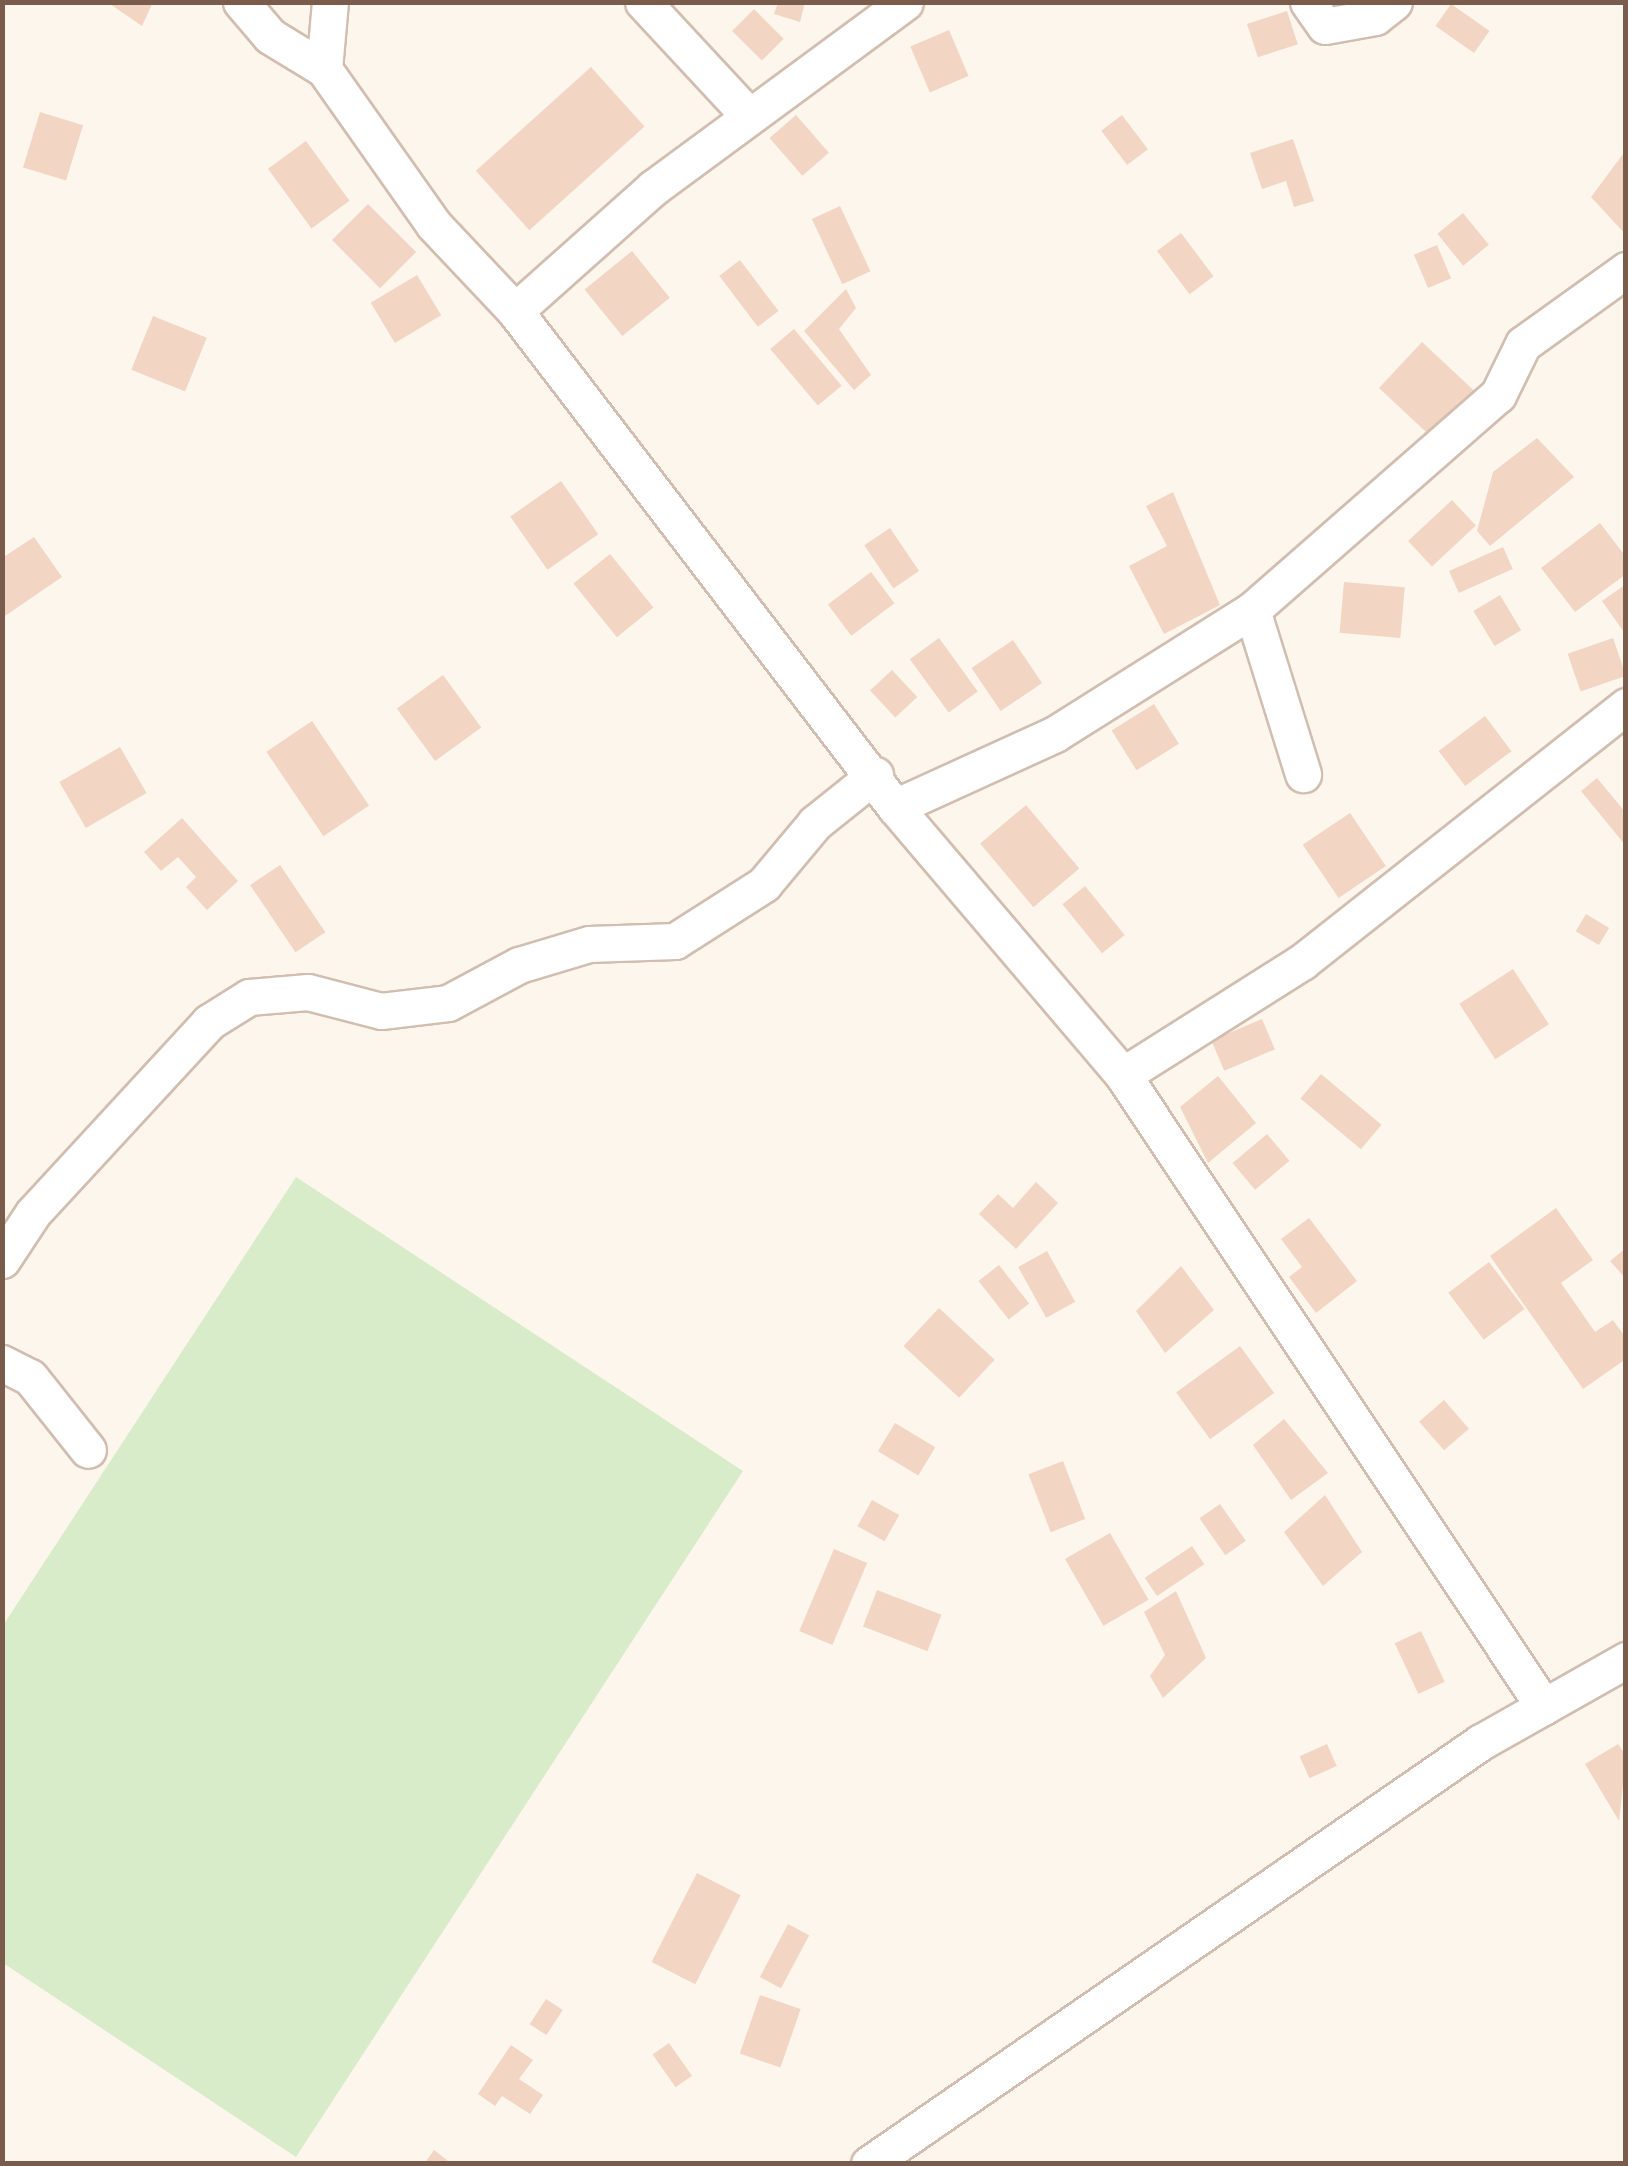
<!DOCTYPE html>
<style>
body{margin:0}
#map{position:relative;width:1628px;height:2166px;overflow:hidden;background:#fdf6ec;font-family:Raleway,sans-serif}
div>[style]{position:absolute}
.green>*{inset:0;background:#d8ecc9}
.building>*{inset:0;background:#f3d5c3;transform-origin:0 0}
.roads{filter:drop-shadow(2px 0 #d1beb0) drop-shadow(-2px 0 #d1beb0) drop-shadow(0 2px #d1beb0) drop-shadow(0 -2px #d1beb0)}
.street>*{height:35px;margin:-17.5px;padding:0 17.5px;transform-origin:17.5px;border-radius:17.5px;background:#fff}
span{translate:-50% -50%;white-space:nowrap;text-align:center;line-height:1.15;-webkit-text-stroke:10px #fffaf3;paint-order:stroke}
.frame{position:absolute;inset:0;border:5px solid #7a5c4d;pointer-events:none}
</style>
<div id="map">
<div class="green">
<div style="clip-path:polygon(296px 1177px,743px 1471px,296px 2157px,3px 1963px,2px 1627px)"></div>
</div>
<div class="building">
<div style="clip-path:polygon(107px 2px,153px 2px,142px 26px)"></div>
<div style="clip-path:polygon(778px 2px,805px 2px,800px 22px,774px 14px)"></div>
<div style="left:1451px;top:4px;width:47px;height:27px;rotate:35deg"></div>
<div style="left:754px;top:9px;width:42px;height:31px;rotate:45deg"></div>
<div style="left:1287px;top:11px;width:35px;height:42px;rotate:72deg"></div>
<div style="left:949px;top:30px;width:50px;height:42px;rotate:67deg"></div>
<div style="left:591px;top:67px;width:80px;height:155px;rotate:48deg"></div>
<div style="left:40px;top:112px;width:45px;height:58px;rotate:17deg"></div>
<div style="left:796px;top:115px;width:50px;height:35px;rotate:49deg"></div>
<div style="left:1122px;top:115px;width:43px;height:26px;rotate:53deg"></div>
<div style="clip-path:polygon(1293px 139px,1314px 201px,1294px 207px,1286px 181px,1262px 189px,1250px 153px)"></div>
<div style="left:306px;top:141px;width:74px;height:47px;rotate:54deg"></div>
<div style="clip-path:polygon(1623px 154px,1626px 156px,1626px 235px,1591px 197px)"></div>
<div style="left:368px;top:204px;width:68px;height:51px;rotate:45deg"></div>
<div style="left:840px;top:206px;width:72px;height:31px;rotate:65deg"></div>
<div style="left:1463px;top:213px;width:41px;height:33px;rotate:51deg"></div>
<div style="left:1181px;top:233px;width:54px;height:30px;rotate:53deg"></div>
<div style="left:1437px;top:245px;width:36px;height:25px;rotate:67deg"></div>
<div style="left:632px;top:251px;width:60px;height:61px;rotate:51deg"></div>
<div style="left:740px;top:260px;width:64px;height:26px;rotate:53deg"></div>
<div style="left:417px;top:275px;width:47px;height:54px;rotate:59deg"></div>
<div style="clip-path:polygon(846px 289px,856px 308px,839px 329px,871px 375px,854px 390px,804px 331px)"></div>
<div style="left:153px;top:316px;width:58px;height:58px;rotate:22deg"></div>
<div style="left:794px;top:329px;width:74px;height:31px;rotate:50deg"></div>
<div style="left:1422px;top:342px;width:75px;height:63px;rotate:43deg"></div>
<div style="clip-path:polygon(1537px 438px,1574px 477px,1490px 546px,1477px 531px,1493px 472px)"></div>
<div style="left:561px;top:481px;width:65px;height:62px;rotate:55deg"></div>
<div style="clip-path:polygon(1173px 492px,1220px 605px,1164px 634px,1129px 566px,1167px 546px,1146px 506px)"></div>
<div style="left:1452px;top:500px;width:35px;height:60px;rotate:47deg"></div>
<div style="clip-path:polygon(1600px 523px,1626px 557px,1626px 574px,1575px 612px,1541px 568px)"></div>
<div style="left:890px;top:528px;width:52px;height:31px;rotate:56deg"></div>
<div style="clip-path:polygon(34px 537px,62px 577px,2px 618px,2px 558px)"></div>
<div style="left:1503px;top:547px;width:24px;height:59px;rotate:66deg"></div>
<div style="left:610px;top:554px;width:69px;height:47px;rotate:51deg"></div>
<div style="left:871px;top:572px;width:39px;height:54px;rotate:53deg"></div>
<div style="left:1344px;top:582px;width:61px;height:51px;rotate:5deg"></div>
<div style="clip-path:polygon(1626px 584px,1626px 635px,1602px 601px)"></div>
<div style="left:1500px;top:595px;width:41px;height:31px;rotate:59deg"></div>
<div style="left:939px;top:638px;width:66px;height:36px;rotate:54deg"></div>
<div style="left:1613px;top:638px;width:40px;height:48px;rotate:71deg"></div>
<div style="left:1013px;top:640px;width:52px;height:50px;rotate:56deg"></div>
<div style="left:892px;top:670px;width:37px;height:30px;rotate:47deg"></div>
<div style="left:443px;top:675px;width:65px;height:57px;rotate:54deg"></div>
<div style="left:1154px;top:704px;width:47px;height:50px;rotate:58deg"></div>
<div style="left:1485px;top:716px;width:44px;height:58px;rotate:53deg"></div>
<div style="left:312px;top:721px;width:102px;height:55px;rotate:56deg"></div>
<div style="left:120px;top:747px;width:53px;height:70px;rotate:60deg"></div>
<div style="clip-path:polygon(1597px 778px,1626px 813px,1626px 846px,1581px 791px)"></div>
<div style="left:1026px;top:805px;width:83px;height:60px;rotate:50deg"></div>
<div style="left:1350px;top:813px;width:64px;height:57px;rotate:56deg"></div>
<div style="clip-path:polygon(182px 818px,238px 881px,207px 910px,186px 887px,196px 877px,178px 857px,161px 871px,144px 852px)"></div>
<div style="left:280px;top:865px;width:81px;height:36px;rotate:56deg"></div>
<div style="left:1085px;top:886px;width:63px;height:29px;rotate:51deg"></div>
<div style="left:1586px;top:914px;width:27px;height:20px;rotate:31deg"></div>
<div style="left:1513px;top:969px;width:66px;height:64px;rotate:57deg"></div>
<div style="left:1262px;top:1019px;width:33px;height:55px;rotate:67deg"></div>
<div style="left:1321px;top:1074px;width:79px;height:32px;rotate:40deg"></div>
<div style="clip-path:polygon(1218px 1076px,1256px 1123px,1208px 1163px,1180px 1107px)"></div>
<div style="left:1267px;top:1134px;width:35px;height:45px;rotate:50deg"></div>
<div style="clip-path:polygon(1036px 1182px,1058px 1203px,1016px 1249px,979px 1214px,998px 1194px,1013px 1208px)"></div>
<div style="clip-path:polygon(1556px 1208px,1593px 1260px,1561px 1283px,1595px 1332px,1613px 1320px,1626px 1338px,1626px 1359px,1583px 1389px,1490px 1256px)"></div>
<div style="clip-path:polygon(1309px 1218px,1357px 1281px,1316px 1313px,1289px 1277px,1302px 1267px,1281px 1239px)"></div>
<div style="clip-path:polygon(1626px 1248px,1626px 1279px,1610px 1261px)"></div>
<div style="left:1047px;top:1251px;width:58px;height:33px;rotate:61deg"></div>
<div style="left:1489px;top:1262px;width:59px;height:51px;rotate:53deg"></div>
<div style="left:999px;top:1265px;width:49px;height:26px;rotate:52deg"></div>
<div style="clip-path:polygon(1181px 1266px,1214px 1310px,1165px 1353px,1136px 1311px)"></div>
<div style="left:939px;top:1308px;width:76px;height:52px;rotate:43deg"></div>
<div style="left:1240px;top:1346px;width:58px;height:79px;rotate:54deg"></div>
<div style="left:1444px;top:1400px;width:38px;height:33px;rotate:49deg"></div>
<div style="clip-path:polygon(1284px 1419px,1328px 1473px,1291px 1500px,1253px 1445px)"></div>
<div style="left:895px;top:1423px;width:47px;height:33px;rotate:31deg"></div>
<div style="left:1063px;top:1461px;width:62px;height:37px;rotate:69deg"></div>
<div style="clip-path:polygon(1325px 1495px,1362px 1552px,1323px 1586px,1284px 1532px)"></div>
<div style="left:872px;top:1500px;width:31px;height:30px;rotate:29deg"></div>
<div style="left:1220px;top:1504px;width:45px;height:25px;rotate:55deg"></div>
<div style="left:1110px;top:1533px;width:77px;height:52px;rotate:60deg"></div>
<div style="left:1192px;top:1546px;width:22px;height:57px;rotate:56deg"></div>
<div style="left:834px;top:1549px;width:36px;height:89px;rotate:23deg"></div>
<div style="left:877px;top:1590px;width:69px;height:39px;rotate:21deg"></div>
<div style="clip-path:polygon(1176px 1591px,1206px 1658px,1163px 1698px,1150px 1676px,1165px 1655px,1144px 1612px)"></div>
<div style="left:1421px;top:1631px;width:56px;height:29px;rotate:65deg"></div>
<div style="left:1327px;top:1744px;width:24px;height:30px;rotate:66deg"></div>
<div style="clip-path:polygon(1618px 1744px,1626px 1756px,1619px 1821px,1585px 1764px)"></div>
<div style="left:697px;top:1873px;width:49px;height:100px;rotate:27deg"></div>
<div style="left:788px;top:1924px;width:24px;height:60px;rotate:28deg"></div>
<div style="left:760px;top:1995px;width:43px;height:62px;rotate:19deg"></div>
<div style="left:546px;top:1999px;width:20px;height:30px;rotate:33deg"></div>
<div style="left:669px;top:2043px;width:40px;height:20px;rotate:55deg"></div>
<div style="clip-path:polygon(511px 2045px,533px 2060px,519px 2079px,543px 2095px,530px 2114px,502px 2096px,495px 2106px,478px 2094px)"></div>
<div style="clip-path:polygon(434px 2150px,452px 2164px,424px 2164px)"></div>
</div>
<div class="roads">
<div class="street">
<div style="left:241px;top:2px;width:45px;rotate:49.5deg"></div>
<div style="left:270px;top:36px;width:63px;rotate:31.4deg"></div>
<div style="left:324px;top:69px;width:191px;rotate:54.8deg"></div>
<div style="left:434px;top:225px;width:118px;rotate:46.7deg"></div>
<div style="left:515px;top:311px;width:625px;rotate:52.54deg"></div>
<div style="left:895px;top:807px;width:352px;rotate:49.6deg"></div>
<div style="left:1123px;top:1075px;width:759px;rotate:56.33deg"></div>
<div style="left:643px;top:2px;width:156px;rotate:47.1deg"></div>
<div style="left:1308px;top:2px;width:29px;rotate:55deg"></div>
<div style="left:1325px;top:26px;width:51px;rotate:-10.2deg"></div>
<div style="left:1375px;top:17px;width:24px;rotate:-38deg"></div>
<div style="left:324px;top:69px;width:67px;rotate:-84.9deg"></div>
<div style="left:515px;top:311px;width:185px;rotate:-41.7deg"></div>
<div style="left:653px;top:188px;width:313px;rotate:-36.4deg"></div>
<div style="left:1252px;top:610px;width:172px;rotate:72.7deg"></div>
<div style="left:895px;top:807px;width:176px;rotate:-24.5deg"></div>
<div style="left:1055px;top:734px;width:233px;rotate:-32.2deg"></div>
<div style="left:1252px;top:610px;width:327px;rotate:-41.2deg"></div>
<div style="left:1498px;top:395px;width:57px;rotate:-63.9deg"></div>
<div style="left:1523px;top:344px;width:127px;rotate:-35.7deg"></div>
<div style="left:1123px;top:1075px;width:212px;rotate:-32.3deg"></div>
<div style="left:1302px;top:962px;width:413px;rotate:-38.3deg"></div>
<div style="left:2px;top:1260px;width:56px;rotate:-56.6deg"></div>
<div style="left:33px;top:1213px;width:260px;rotate:-47.3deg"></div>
<div style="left:209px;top:1022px;width:47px;rotate:-32deg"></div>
<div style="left:249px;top:997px;width:59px;rotate:-4.8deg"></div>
<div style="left:308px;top:992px;width:75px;rotate:14.6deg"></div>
<div style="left:381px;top:1011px;width:67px;rotate:-6.8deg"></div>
<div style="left:448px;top:1003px;width:81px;rotate:-28.2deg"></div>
<div style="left:519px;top:965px;width:73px;rotate:-16.7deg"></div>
<div style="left:589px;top:944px;width:86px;rotate:-2deg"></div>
<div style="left:675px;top:941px;width:106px;rotate:-32.6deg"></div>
<div style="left:764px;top:884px;width:80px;rotate:-50.1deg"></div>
<div style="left:815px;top:823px;width:77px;rotate:-38.7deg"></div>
<div style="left:2px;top:1363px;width:31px;rotate:27deg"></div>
<div style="left:30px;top:1377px;width:93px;rotate:51.5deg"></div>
<div style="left:869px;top:2164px;width:743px;rotate:-34.59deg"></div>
<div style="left:1481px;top:1742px;width:167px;rotate:-29.5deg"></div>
</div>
</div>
<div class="frame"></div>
</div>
